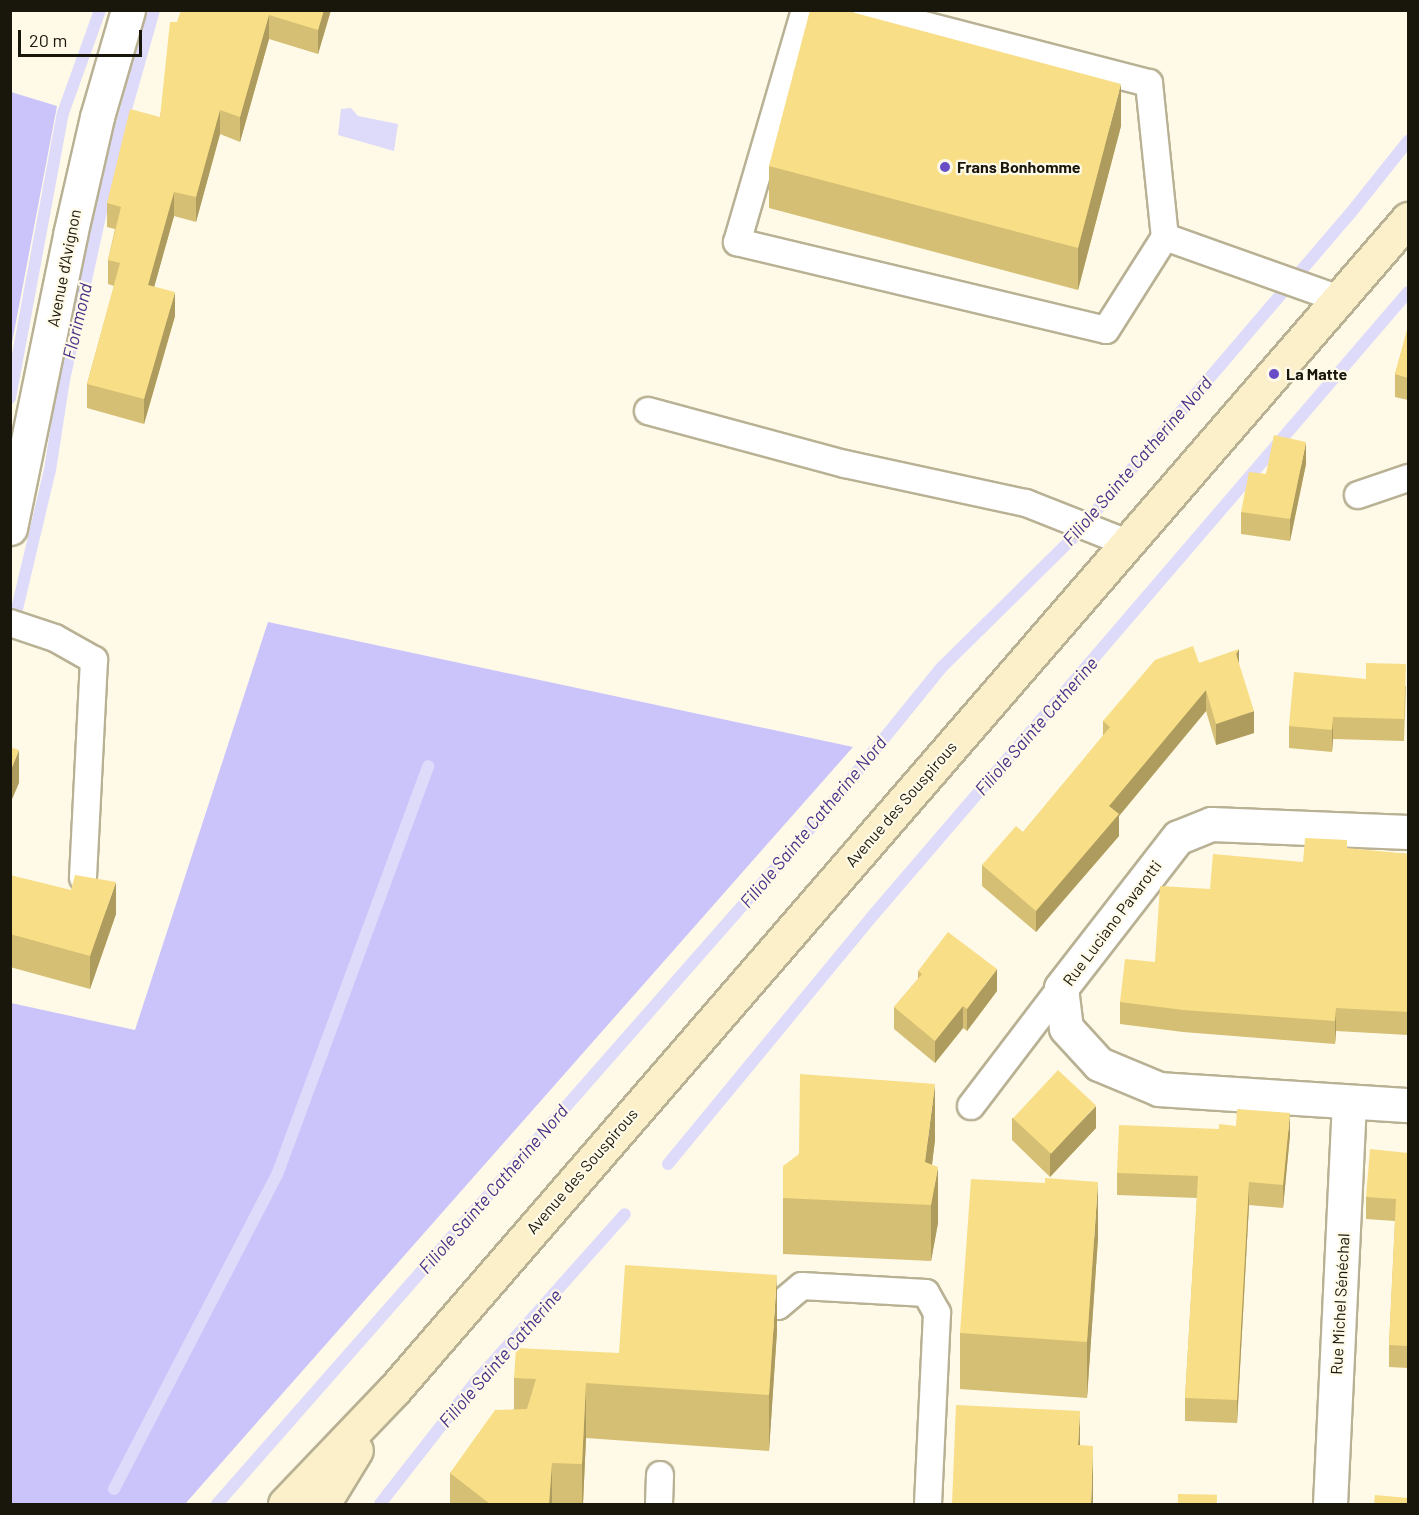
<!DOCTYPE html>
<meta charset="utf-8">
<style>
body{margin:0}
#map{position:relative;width:1419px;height:1515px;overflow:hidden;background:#fffae8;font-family:Barlow,sans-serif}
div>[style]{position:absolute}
.green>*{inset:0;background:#cac4fb}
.water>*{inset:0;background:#dddafa}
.stream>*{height:12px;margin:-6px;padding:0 6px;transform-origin:6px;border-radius:6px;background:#dddafa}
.roads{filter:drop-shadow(2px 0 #b9b194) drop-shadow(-2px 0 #b9b194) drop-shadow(0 2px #b9b194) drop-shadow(0 -2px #b9b194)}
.lane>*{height:26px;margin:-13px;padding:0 13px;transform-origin:13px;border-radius:13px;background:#fff}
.street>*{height:33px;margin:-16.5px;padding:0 16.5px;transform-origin:16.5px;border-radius:16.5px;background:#fff}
.secondary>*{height:33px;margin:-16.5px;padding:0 16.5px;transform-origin:16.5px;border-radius:16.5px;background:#fbf0c9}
.wall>*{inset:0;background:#d5bf74}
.shaded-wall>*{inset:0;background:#ae9b5e}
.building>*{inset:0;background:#f8de87;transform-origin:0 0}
.dots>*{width:16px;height:16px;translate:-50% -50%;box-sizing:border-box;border:3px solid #fffae8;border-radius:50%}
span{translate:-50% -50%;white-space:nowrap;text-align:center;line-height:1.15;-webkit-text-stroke:4.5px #fffae8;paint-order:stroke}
.poi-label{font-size:16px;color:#19160b;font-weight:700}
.left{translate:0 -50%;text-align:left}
.street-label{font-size:16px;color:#19160b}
.water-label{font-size:18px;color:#47318a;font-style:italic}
.frame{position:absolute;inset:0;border:12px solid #19160b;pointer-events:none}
.scale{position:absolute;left:18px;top:30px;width:124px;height:27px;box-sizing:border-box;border:3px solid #19160b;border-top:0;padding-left:8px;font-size:18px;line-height:21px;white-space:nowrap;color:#19160b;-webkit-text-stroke:4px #fffae8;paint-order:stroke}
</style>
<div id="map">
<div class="green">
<div style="clip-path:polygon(11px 92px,57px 106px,11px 348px,10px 92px)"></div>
<div style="clip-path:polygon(268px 622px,853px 747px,185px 1504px,11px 1504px,11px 1003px,135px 1030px)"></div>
</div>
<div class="water">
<div style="clip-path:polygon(351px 108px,358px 116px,398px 124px,394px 151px,338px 135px,341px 109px)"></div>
</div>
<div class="stream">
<div style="left:10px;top:398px;width:290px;rotate:-79.5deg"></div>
<div style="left:63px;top:113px;width:109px;rotate:-70.2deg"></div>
<div style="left:13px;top:626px;width:160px;rotate:-76.7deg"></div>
<div style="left:50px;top:470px;width:91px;rotate:-81.2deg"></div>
<div style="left:64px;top:380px;width:238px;rotate:-77.6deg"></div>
<div style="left:115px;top:148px;width:143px;rotate:-74.2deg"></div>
<div style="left:668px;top:1164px;width:325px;rotate:-50.5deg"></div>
<div style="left:875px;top:913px;width:818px;rotate:-49.36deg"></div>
<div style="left:114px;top:1489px;width:354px;rotate:-62.6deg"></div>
<div style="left:277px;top:1175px;width:436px;rotate:-69.7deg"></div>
<div style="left:217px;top:1504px;width:917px;rotate:-48.71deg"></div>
<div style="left:822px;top:815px;width:189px;rotate:-51deg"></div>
<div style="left:941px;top:668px;width:184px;rotate:-44.6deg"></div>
<div style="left:1072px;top:539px;width:426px;rotate:-49.5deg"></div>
<div style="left:1349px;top:215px;width:95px;rotate:-51.4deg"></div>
<div style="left:380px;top:1504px;width:157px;rotate:-52deg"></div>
<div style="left:477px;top:1380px;width:222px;rotate:-48.3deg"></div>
</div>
<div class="roads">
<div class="lane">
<div style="left:805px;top:10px;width:242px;rotate:106.3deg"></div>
<div style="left:737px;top:242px;width:379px;rotate:13.4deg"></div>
<div style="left:1106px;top:330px;width:110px;rotate:-57.6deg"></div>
<div style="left:1165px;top:237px;width:185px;rotate:19.6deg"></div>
<div style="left:866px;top:10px;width:292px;rotate:14.5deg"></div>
<div style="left:1149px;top:83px;width:155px;rotate:84.1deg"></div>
<div style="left:648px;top:411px;width:204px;rotate:15.1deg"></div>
<div style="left:845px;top:464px;width:185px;rotate:12.2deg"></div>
<div style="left:1026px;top:503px;width:109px;rotate:21.6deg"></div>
<div style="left:1358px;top:495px;width:53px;rotate:-18.8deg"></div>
<div style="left:10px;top:623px;width:47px;rotate:18.4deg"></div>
<div style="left:55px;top:638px;width:45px;rotate:29.4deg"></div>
<div style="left:94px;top:660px;width:218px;rotate:92.9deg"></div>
<div style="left:971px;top:1106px;width:148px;rotate:-52.7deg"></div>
<div style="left:744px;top:1304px;width:34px;rotate:3deg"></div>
<div style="left:778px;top:1306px;width:31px;rotate:-40deg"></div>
<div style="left:802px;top:1286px;width:124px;rotate:3.2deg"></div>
<div style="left:926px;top:1293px;width:23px;rotate:61deg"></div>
<div style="left:937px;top:1313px;width:191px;rotate:92.7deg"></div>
<div style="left:659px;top:1504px;width:29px;rotate:-88deg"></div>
</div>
<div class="street">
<div style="left:10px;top:528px;width:299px;rotate:-78.4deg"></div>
<div style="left:70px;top:235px;width:121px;rotate:-77.1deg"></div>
<div style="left:97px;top:117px;width:111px;rotate:-73.8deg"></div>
<div style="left:1408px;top:832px;width:197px;rotate:-177.7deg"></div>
<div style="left:1211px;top:824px;width:35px;rotate:158deg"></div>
<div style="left:1178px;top:837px;width:191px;rotate:127.8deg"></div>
<div style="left:1061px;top:988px;width:40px;rotate:82.9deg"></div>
<div style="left:1066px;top:1028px;width:49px;rotate:47.5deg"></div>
<div style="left:1099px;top:1064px;width:65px;rotate:22.6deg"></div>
<div style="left:1159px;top:1089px;width:250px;rotate:3.7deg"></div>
<div style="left:1330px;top:1504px;width:401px;rotate:-87.3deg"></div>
</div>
<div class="secondary">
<div style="left:285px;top:1504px;width:158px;rotate:-46.3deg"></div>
<div style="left:394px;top:1390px;width:1549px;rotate:-49.11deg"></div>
<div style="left:323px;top:1504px;width:63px;rotate:-58.6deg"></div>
</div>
</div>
<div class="wall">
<div style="clip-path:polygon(331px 10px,318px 54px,269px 39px,240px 142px,220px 134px,196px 222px,174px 216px,154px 287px,175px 316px,144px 424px,87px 408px,87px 384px,114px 286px,108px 284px,108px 260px,115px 229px,107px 227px,107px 203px,160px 117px,177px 22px)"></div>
<div style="clip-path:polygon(1121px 126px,1078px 290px,769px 208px,769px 166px)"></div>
<div style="clip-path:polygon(1408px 318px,1408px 400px,1395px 397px,1395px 374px,1407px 332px,1407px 323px)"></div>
<div style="clip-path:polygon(1306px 464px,1290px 541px,1241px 534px,1241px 512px)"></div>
<div style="clip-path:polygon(1199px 663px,1239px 665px,1254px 733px,1216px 745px,1206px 711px,1119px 816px,1119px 836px,1036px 932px,982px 886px,982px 865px,1023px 832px,1103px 736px,1103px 721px)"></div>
<div style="clip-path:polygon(1406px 686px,1404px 741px,1333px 739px,1332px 752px,1289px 748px,1289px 726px)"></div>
<div style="clip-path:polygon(1347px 849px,1408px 854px,1408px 1035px,1336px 1031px,1335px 1044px,1183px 1032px,1120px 1024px,1120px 1002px,1155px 962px,1210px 889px)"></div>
<div style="clip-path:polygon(10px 875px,116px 914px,90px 989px,10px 967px)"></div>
<div style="clip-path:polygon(918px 971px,997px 991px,967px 1031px,963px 1028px,935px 1063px,894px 1029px,894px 1007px,918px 979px)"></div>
<div style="clip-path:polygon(1012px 1118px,1096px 1128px,1050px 1177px,1012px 1140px)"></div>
<div style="clip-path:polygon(1219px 1129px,1290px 1135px,1283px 1208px,1249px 1205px,1237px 1423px,1185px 1421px,1185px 1398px,1197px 1198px,1117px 1195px,1117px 1173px)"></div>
<div style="clip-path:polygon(935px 1140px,932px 1164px,938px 1223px,931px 1261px,783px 1254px,783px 1166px)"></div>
<div style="clip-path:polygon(1408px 1153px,1408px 1368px,1389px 1367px,1389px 1345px,1395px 1221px,1366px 1219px,1366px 1197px)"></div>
<div style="clip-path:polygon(1098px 1238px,1087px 1398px,960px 1389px,960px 1333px)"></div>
<div style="clip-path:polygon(777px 1331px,769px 1451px,586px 1438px,583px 1504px,450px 1504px,450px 1473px,514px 1409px,514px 1378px,619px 1353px)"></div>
</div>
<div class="shaded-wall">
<div style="clip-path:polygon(324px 10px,331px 10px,318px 54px,318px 30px)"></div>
<div style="clip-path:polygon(269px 15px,269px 39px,240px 142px,240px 117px)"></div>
<div style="clip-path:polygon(1121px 84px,1121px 126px,1078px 290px,1078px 248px)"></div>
<div style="clip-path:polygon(220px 110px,220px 134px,196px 222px,196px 197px)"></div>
<div style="clip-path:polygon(174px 192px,174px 216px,148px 309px,148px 285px)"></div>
<div style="clip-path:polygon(175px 292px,175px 316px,144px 424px,144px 399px)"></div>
<div style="clip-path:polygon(1306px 442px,1306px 464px,1290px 541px,1290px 519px)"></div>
<div style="clip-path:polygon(1239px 649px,1239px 670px,1236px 654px)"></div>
<div style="clip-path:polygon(1206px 690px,1206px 711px,1119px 816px,1119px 836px,1036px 932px,1036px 911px,1109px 806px)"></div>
<div style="clip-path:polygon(1254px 711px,1254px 733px,1216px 745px,1216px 724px)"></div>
<div style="clip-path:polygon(1333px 717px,1333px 739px,1332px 752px,1332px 730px)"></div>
<div style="clip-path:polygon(19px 750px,19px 783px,10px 804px,10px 772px)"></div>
<div style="clip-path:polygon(116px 882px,116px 914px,90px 989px,90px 956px)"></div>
<div style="clip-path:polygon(997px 969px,997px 991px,967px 1031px,967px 1009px)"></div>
<div style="clip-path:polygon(963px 1006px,963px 1028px,935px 1063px,935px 1041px)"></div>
<div style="clip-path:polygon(1336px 1008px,1336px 1031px,1335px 1044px,1335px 1021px)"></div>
<div style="clip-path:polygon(935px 1084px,935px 1140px,927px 1205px,925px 1162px)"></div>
<div style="clip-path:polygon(1096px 1106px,1096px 1128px,1050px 1177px,1050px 1154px)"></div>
<div style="clip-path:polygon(1290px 1113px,1290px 1135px,1283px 1208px,1283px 1185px)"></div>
<div style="clip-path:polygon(938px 1167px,938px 1223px,931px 1261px,931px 1205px)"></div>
<div style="clip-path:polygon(1098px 1182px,1098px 1238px,1087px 1398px,1087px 1342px)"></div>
<div style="clip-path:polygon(1249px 1182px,1249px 1205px,1237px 1423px,1237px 1400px)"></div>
<div style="clip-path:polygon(777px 1275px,777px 1331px,769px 1451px,769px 1395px)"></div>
<div style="clip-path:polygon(586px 1383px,586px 1438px,583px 1504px,582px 1504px,582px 1464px)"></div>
<div style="clip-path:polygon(1080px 1411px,1080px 1467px,1078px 1445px)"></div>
<div style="clip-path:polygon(1093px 1446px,1093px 1504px,1091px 1504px)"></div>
<div style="clip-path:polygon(552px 1463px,552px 1504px,549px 1504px)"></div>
</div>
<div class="building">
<div style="clip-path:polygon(181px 10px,324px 10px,318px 30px,269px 15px,240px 117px,220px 110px,196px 197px,174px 192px,148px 285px,175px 292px,144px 399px,87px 384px,120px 263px,108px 260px,121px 207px,107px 203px,130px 109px,160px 117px,170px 22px,177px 22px)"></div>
<div style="clip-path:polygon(810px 10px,844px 10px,1121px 84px,1078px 248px,769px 166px)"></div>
<div style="clip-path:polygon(1408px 326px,1408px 378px,1395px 374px)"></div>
<div style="clip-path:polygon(1274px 435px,1306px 442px,1290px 519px,1241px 512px,1249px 472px,1266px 474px)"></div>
<div style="clip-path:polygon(1193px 646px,1199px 663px,1239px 649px,1236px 654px,1254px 711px,1216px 724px,1206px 690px,1109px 806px,1119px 814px,1036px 911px,982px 865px,1016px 826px,1023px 832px,1110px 727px,1103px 721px,1155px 660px)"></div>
<div style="clip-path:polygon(1366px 663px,1406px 664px,1404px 719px,1333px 717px,1332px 730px,1289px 726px,1294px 672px,1366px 679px)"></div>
<div style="clip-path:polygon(10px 747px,19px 750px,10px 772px)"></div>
<div style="clip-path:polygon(1305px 838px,1347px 840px,1347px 848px,1408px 854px,1408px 1012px,1336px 1008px,1335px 1021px,1183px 1010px,1120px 1002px,1125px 959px,1155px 962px,1160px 886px,1210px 889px,1213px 854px,1303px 862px)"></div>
<div style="clip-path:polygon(10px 875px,71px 890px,75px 875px,116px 882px,90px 956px,10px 934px)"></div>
<div style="clip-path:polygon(948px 932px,997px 969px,967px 1009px,963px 1006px,935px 1041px,894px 1007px,922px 974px,918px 971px)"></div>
<div style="left:1058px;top:1070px;width:52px;height:66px;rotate:43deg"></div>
<div style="clip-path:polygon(800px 1074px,935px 1084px,925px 1162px,938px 1167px,931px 1205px,783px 1198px,783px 1166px,799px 1154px)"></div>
<div style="clip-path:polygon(1237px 1109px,1290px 1113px,1283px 1185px,1249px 1182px,1237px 1400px,1185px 1398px,1198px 1176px,1117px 1173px,1119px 1125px,1219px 1129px,1219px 1124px,1236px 1126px)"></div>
<div style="clip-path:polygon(1370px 1149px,1408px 1153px,1408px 1346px,1389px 1345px,1396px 1199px,1366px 1197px)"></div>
<div style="clip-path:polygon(1045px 1178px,1098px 1182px,1087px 1342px,960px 1333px,971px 1179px,1045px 1183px)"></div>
<div style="clip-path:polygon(625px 1265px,777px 1275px,769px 1395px,586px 1383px,582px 1464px,552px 1463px,549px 1504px,490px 1504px,450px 1473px,495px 1410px,527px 1409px,536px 1379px,514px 1378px,516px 1348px,619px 1353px)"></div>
<div style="clip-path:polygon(956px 1405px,1080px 1411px,1078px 1445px,1093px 1446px,1091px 1504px,952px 1504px)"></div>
<div style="left:1178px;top:1494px;width:39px;height:10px;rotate:1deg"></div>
<div style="clip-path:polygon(1375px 1495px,1408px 1498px,1408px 1504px,1374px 1504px)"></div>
</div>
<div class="dots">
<div style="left:945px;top:167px;background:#694dc6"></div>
<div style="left:1274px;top:374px;background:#694dc6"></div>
</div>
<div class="poi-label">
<span class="left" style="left:957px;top:167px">Frans Bonhomme</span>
<span class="left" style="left:1286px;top:374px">La Matte</span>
</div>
<div class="street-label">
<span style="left:64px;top:268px;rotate:-79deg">Avenue d'Avignon</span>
<span style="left:901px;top:804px;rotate:-49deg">Avenue des Souspirous</span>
<span style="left:1112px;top:923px;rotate:-53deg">Rue Luciano Pavarotti</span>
<span style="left:582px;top:1171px;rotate:-49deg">Avenue des Souspirous</span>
<span style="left:1340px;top:1304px;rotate:-87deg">Rue Michel Sénéchal</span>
</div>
<div class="water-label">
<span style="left:77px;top:321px;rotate:-77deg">Florimond</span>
<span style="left:1137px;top:461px;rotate:-49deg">Filiole Sainte Catherine Nord</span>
<span style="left:1036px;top:726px;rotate:-49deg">Filiole Sainte Catherine</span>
<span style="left:813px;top:822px;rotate:-50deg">Filiole Sainte Catherine Nord</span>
<span style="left:493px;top:1189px;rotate:-49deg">Filiole Sainte Catherine Nord</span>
<span style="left:500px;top:1358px;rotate:-49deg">Filiole Sainte Catherine</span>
</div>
<div class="frame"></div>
<div class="scale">20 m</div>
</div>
